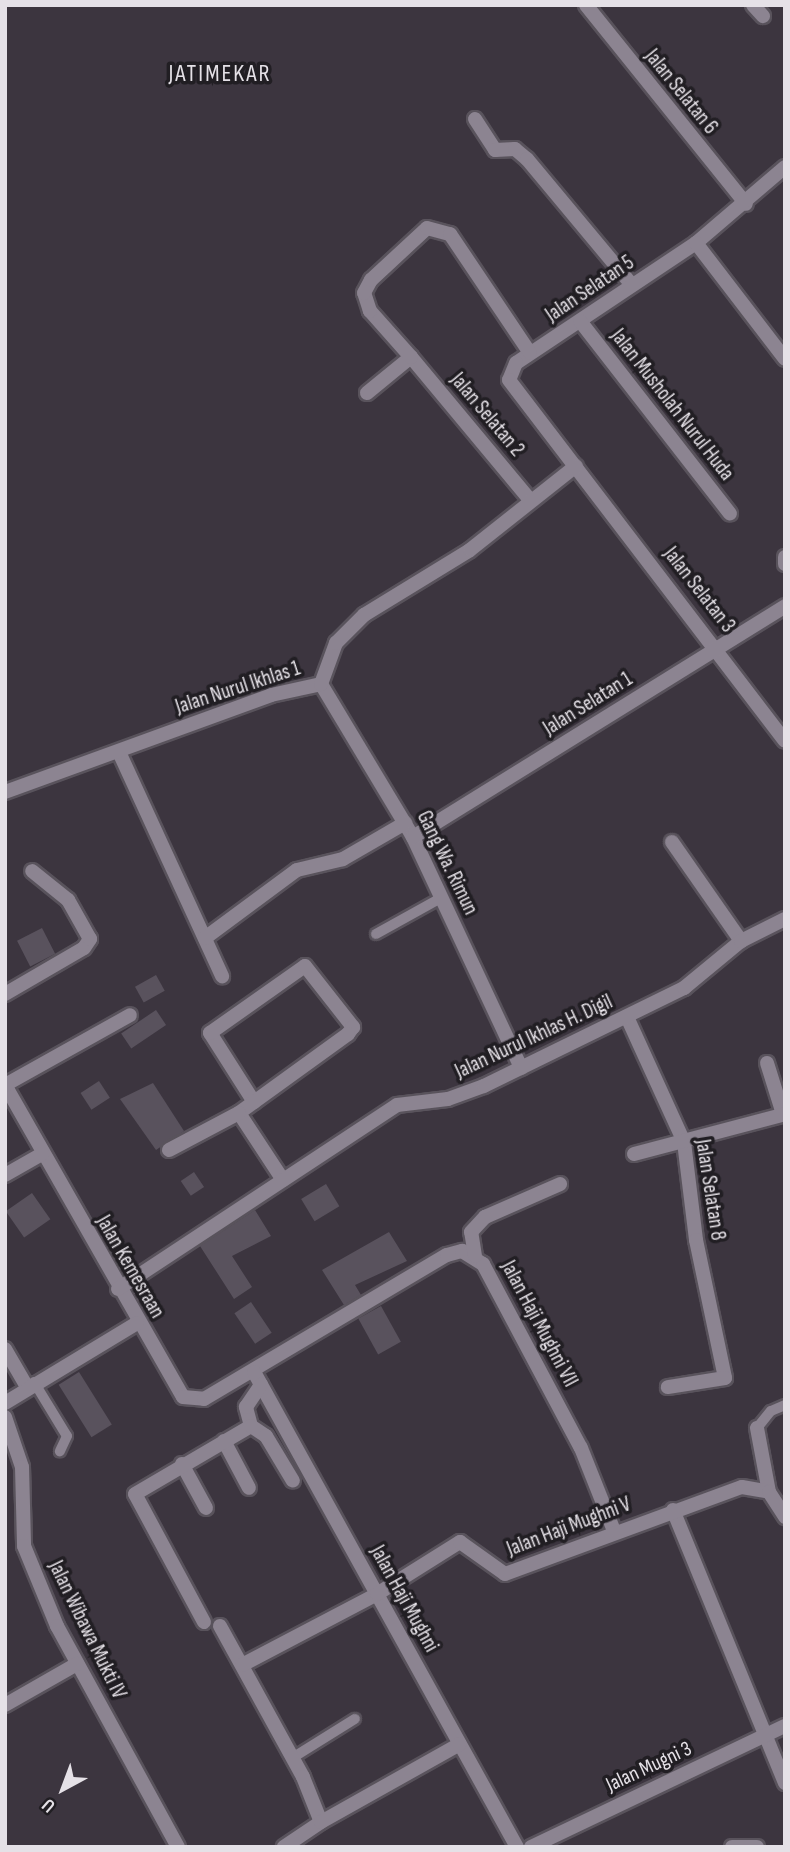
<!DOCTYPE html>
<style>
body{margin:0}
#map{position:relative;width:790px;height:1852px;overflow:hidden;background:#3c353f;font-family:"Sofia Sans Condensed",sans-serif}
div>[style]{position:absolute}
.building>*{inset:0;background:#59525d;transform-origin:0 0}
.roads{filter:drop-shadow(2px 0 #59535c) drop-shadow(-2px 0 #59535c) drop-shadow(0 2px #59535c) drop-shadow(0 -2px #59535c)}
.service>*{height:10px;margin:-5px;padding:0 5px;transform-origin:5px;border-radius:5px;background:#8c8491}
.minor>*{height:14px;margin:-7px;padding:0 7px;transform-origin:7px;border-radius:7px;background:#8c8491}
span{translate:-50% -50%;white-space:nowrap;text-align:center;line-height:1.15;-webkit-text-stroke:7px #211e23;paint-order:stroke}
.street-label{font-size:21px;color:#e5e1e7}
.quarter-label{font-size:24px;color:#e5e1e7;letter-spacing:2px}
.frame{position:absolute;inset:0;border:7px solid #e5e1e7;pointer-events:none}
.north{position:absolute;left:28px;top:1754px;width:70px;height:70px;-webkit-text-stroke:5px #211e23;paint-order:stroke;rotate:221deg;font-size:19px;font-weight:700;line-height:28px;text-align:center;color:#e5e1e7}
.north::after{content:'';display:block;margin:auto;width:24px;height:32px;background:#e5e1e7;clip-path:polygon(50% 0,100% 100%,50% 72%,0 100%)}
</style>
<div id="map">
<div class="building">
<div style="left:42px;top:928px;width:29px;height:28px;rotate:63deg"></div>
<div style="left:156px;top:975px;width:18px;height:24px;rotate:61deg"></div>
<div style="left:156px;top:1010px;width:18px;height:42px;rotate:56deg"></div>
<div style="left:99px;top:1081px;width:20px;height:22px;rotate:57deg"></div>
<div style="clip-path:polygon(153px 1083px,184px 1131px,156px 1150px,120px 1099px)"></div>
<div style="left:194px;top:1172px;width:18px;height:16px;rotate:56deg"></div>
<div style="left:326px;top:1184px;width:26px;height:29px;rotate:59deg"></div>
<div style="left:32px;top:1193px;width:32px;height:32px;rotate:55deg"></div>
<div style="clip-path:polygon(255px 1210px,271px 1236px,232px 1256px,252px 1287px,234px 1299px,200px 1246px)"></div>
<div style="clip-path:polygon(389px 1232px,407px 1261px,355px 1285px,361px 1295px,344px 1305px,322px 1270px)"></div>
<div style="left:251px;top:1302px;width:37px;height:20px;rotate:56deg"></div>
<div style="left:381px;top:1306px;width:41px;height:26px;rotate:61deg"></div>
<div style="left:79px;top:1372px;width:62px;height:24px;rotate:58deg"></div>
</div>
<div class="roads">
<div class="service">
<div style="left:376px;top:934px;width:74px;rotate:-29deg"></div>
<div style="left:34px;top:1382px;width:63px;rotate:58.6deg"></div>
<div style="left:67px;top:1436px;width:17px;rotate:115deg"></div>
<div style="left:757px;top:1428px;width:22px;rotate:-51deg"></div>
<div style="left:771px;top:1411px;width:15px;rotate:-23deg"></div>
<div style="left:292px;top:1758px;width:74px;rotate:-31.8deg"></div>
</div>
<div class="minor">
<div style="left:586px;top:5px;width:255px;rotate:51.2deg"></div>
<div style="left:753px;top:5px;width:15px;rotate:48deg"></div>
<div style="left:475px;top:119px;width:37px;rotate:57deg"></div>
<div style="left:495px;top:150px;width:20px;rotate:-3deg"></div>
<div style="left:515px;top:149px;width:16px;rotate:40deg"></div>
<div style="left:527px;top:159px;width:164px;rotate:50.2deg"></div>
<div style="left:785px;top:167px;width:117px;rotate:139.5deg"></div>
<div style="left:696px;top:243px;width:216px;rotate:146.3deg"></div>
<div style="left:516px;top:363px;width:18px;rotate:112deg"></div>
<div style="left:509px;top:380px;width:454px;rotate:52.6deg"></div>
<div style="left:696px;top:243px;width:146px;rotate:52.5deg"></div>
<div style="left:580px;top:321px;width:244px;rotate:52.1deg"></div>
<div style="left:411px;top:357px;width:187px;rotate:50.2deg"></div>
<div style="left:367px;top:393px;width:57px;rotate:-39.3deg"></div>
<div style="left:411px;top:357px;width:62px;rotate:-131.7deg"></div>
<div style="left:370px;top:311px;width:19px;rotate:-108deg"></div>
<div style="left:364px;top:293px;width:15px;rotate:-62deg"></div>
<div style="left:371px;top:280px;width:76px;rotate:-42.9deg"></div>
<div style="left:427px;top:228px;width:24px;rotate:15deg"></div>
<div style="left:450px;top:234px;width:143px;rotate:56.1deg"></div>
<div style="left:785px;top:557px;width:7px;rotate:90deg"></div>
<div style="left:321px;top:684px;width:179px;rotate:59deg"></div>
<div style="left:413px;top:837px;width:255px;rotate:64.9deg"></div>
<div style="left:119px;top:752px;width:247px;rotate:65.3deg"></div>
<div style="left:5px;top:792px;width:283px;rotate:-20deg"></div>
<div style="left:271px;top:695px;width:51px;rotate:-12.4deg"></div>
<div style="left:321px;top:684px;width:44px;rotate:-69.9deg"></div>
<div style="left:336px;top:643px;width:40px;rotate:-45deg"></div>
<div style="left:364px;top:615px;width:124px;rotate:-31.5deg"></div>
<div style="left:470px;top:550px;width:135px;rotate:-38.4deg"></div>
<div style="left:413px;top:837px;width:438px;rotate:-31.8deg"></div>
<div style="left:672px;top:842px;width:121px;rotate:55.1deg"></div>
<div style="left:205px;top:938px;width:114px;rotate:-36.5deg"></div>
<div style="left:297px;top:870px;width:47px;rotate:-13.4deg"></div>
<div style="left:343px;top:859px;width:72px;rotate:-30.1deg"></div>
<div style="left:5px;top:994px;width:91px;rotate:-30.2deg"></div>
<div style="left:84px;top:948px;width:11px;rotate:-56deg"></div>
<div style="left:90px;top:939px;width:45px;rotate:-119.4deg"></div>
<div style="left:68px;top:900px;width:46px;rotate:-141.1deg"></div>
<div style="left:627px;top:1017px;width:137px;rotate:65.5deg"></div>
<div style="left:684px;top:1142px;width:99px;rotate:83deg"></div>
<div style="left:696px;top:1240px;width:141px;rotate:78.1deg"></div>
<div style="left:725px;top:1378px;width:58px;rotate:171deg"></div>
<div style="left:767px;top:1063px;width:53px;rotate:72.6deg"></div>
<div style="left:5px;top:1085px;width:359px;rotate:60.3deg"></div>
<div style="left:183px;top:1397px;width:21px;rotate:5deg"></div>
<div style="left:204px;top:1399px;width:282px;rotate:-30.7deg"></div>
<div style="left:447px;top:1255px;width:16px;rotate:-15deg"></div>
<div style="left:462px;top:1251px;width:25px;rotate:32deg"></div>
<div style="left:483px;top:1264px;width:208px;rotate:62deg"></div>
<div style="left:581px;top:1448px;width:89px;rotate:68.3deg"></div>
<div style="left:5px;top:1085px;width:143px;rotate:-29.2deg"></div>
<div style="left:254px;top:1102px;width:82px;rotate:-122.5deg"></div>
<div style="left:210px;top:1033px;width:116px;rotate:-35.2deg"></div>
<div style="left:305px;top:966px;width:78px;rotate:51.8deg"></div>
<div style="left:353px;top:1027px;width:9px;rotate:126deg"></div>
<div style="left:348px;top:1034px;width:135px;rotate:144.1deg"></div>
<div style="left:239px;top:1113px;width:80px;rotate:56.7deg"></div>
<div style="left:169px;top:1150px;width:79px;rotate:-27.9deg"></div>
<div style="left:634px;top:1154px;width:156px;rotate:-14.8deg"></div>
<div style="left:5px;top:1175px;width:43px;rotate:-29.6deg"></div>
<div style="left:475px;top:1256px;width:24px;rotate:-99deg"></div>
<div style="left:471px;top:1232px;width:21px;rotate:-47deg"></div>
<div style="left:485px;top:1217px;width:82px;rotate:-23.7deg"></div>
<div style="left:118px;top:1289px;width:334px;rotate:-33.4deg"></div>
<div style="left:397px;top:1105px;width:51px;rotate:-6.7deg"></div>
<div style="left:448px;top:1099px;width:38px;rotate:-20deg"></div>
<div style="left:484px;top:1086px;width:223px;rotate:-26.1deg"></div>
<div style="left:684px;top:988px;width:74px;rotate:-39.5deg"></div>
<div style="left:741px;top:941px;width:49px;rotate:-26.6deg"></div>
<div style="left:5px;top:1349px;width:44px;rotate:59.9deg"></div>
<div style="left:254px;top:1372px;width:543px;rotate:61.03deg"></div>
<div style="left:5px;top:1403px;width:154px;rotate:-31.2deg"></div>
<div style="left:5px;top:1417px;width:53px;rotate:71.2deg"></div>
<div style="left:22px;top:1467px;width:79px;rotate:88.5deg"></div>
<div style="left:24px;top:1546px;width:87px;rotate:67.6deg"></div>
<div style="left:57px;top:1626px;width:252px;rotate:61.3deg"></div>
<div style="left:251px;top:1426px;width:20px;rotate:-105deg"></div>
<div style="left:246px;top:1407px;width:27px;rotate:-56deg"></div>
<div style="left:757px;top:1428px;width:65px;rotate:79.4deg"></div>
<div style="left:224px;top:1441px;width:53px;rotate:62deg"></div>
<div style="left:182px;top:1464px;width:50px;rotate:61.4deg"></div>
<div style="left:673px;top:1510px;width:295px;rotate:67.7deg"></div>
<div style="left:204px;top:1622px;width:145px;rotate:-118.3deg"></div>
<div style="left:135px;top:1494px;width:134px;rotate:-30.4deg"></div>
<div style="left:251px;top:1426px;width:18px;rotate:34deg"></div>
<div style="left:266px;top:1436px;width:52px;rotate:59deg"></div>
<div style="left:220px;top:1626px;width:172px;rotate:61.2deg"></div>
<div style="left:303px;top:1777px;width:48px;rotate:68.2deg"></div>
<div style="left:321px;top:1822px;width:45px;rotate:146deg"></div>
<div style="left:242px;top:1665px;width:153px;rotate:-27.7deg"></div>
<div style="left:377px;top:1594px;width:98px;rotate:-32.1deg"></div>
<div style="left:460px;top:1542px;width:55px;rotate:35.4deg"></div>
<div style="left:505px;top:1574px;width:252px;rotate:-20.2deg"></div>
<div style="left:742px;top:1487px;width:27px;rotate:10deg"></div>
<div style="left:769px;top:1492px;width:30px;rotate:57deg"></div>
<div style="left:5px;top:1705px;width:83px;rotate:-29.7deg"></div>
<div style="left:321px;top:1822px;width:159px;rotate:-29.3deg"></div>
<div style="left:531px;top:1847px;width:281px;rotate:-25.5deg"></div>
<div style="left:732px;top:1847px;width:25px"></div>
</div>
</div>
<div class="street-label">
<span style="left:681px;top:92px;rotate:51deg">Jalan Selatan 6</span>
<span style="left:590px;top:289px;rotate:-34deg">Jalan Selatan 5</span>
<span style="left:672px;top:405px;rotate:52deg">Jalan Musholah Nurul Huda</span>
<span style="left:487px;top:415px;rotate:50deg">Jalan Selatan 2</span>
<span style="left:699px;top:590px;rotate:52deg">Jalan Selatan 3</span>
<span style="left:238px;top:688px;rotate:-18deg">Jalan Nurul Ikhlas 1</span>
<span style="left:588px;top:704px;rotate:-32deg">Jalan Selatan 1</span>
<span style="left:447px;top:863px;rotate:64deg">Gang Wa. Rimun</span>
<span style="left:534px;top:1037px;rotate:-25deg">Jalan Nurul Ikhlas H. Digil</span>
<span style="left:710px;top:1190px;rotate:81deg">Jalan Selatan 8</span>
<span style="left:130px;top:1267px;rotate:60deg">Jalan Kemesraan</span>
<span style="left:539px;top:1324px;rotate:62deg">Jalan Haji Mughni VII</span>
<span style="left:569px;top:1527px;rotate:-21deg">Jalan Haji Mughni V</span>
<span style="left:404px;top:1599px;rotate:61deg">Jalan Haji Mughni</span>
<span style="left:87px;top:1630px;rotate:64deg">Jalan Wibawa Mukti IV</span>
<span style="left:649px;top:1767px;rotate:-25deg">Jalan Mugni 3</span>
</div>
<div class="quarter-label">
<span style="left:220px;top:74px">JATIMEKAR</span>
</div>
<div class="frame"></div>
<div class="north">U</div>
</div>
